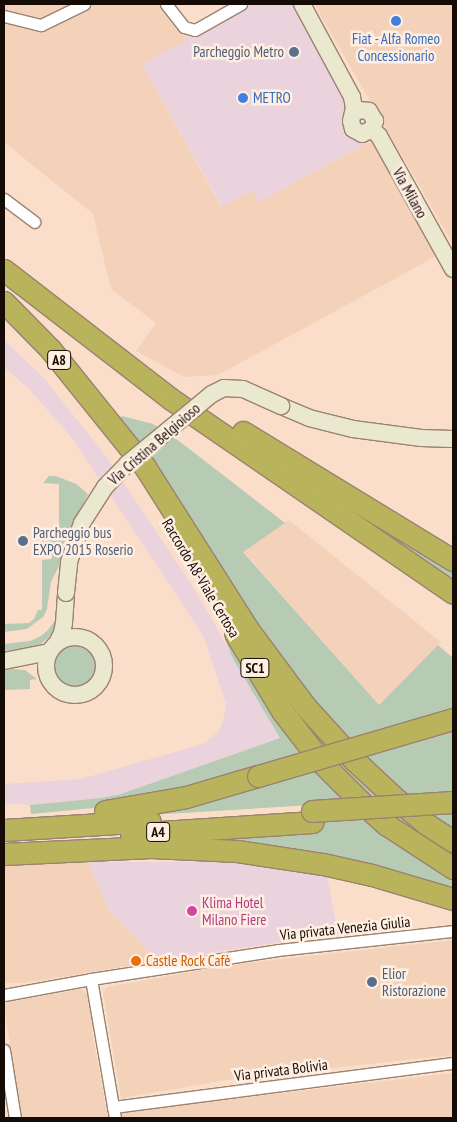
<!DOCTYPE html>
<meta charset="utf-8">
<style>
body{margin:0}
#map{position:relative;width:457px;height:1122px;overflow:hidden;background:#fadeca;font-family:"PT Sans Narrow",sans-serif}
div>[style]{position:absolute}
.commercial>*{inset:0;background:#ead3dd}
.built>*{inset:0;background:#f3d2b9}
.green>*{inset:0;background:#b7cab3}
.round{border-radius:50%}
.roads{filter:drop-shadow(1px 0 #9b8270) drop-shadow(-1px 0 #9b8270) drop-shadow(0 1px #9b8270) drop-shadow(0 -1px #9b8270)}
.street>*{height:11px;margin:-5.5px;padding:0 5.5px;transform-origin:5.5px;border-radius:5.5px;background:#fff}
.secondary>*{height:16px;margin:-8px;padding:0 8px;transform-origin:8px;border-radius:8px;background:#eae8ce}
.secondary>.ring{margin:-8px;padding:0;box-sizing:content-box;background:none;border:16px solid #eae8ce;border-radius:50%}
.highway>*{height:21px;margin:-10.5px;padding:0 10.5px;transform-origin:10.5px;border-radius:10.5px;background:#b9b45b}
.bridges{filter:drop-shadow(1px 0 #9b8270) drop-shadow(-1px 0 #9b8270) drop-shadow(0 1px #9b8270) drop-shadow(0 -1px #9b8270)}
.secondary-bridge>*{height:16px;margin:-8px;padding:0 8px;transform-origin:8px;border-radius:8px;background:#eae8ce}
.highway-bridge>*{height:21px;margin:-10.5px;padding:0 10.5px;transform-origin:10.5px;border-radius:10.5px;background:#b9b45b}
.dots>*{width:14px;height:14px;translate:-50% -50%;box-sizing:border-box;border:2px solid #ffeee2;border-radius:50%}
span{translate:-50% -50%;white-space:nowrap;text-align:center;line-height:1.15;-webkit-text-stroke:5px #ffeee2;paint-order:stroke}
.shield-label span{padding:1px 4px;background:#ffeee2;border:1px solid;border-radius:4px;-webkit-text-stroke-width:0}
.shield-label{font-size:14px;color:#150c06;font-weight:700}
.shop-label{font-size:15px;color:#366cbe}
.left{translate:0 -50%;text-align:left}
.service-label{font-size:15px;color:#4e5e75}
.right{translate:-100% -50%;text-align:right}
.street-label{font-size:15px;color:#150c06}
.hotel-label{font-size:15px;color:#b23c85}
.food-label{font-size:15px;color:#c56008}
.frame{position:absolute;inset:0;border:5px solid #150c06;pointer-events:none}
</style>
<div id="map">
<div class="commercial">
<div style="clip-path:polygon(243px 4px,299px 4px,352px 107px,375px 139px,259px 202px,252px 191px,222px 207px,142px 64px,186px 40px,186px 30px)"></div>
<div style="clip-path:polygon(4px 340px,43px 377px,106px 456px,193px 587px,280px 738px,121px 794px,101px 798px,30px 805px,4px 803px,4px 784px,81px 779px,203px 744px,219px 731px,224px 718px,226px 704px,205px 640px,199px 629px,72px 438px,30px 390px,4px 367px)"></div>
<div style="clip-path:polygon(88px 862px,235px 862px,327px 876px,338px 933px,159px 961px,109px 911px)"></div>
</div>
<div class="built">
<div style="clip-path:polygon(4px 4px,169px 4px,185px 26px,187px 40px,142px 64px,221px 207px,252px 191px,259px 202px,375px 139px,442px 253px,218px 375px,184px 377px,136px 351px,156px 323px,111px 289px,93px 214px,4px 142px)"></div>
<div style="clip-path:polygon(314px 4px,453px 4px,453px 244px)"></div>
<div style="clip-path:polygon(289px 520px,441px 642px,379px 705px,243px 551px)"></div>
<div style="clip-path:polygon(88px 862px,109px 911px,159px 961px,24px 983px,4px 983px,4px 866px)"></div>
<div style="clip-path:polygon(453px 940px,453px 1055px,239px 1078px,121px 1098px,103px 993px,107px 987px,230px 965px)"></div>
<div style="clip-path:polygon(81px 989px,89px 995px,94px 1021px,92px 1032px,108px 1118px,22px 1118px,4px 1008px,7px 1002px)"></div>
<div style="clip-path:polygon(453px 1073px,453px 1118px,122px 1118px,122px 1116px,121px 1112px)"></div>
</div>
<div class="green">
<div style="clip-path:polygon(122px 416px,153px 424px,179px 441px,285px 523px,243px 552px,379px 705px,438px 645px,453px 658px,453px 833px,432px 821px,306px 699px,119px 418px)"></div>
<div style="clip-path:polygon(267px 452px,453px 565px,453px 584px)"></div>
<div style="clip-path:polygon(49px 476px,56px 476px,76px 484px,88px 494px,64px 543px,60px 564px,51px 582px,47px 609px,43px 617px,27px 629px,4px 632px,4px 624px,29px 623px,34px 619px,38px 610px,42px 610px,42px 560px,52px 559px,51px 549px,42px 549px,42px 532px,59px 532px,59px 484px,43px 483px)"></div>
<div style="clip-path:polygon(58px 616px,52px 634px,42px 643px,32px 648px,4px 651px,4px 644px,30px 641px,41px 636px,48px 630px)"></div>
<div style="clip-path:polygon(227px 638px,252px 680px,453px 878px,453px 895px,165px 842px,313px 829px,312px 805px,102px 818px,114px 806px,31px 814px,30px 805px,101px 798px,121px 794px,280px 738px,233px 659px,225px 639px)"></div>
<div class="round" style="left:53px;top:643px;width:44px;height:44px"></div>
<div style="clip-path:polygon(12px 669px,25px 670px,37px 679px,30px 680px,30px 689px,4px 690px,4px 670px)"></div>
<div style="clip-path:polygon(269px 672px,453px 850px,453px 862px,409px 833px,318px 748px)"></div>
</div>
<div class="roads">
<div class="street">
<div style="left:166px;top:4px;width:29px;rotate:52deg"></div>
<div style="left:184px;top:27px;width:11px;rotate:15deg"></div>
<div style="left:195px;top:30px;width:53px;rotate:-29.5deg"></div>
<div style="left:4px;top:16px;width:38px;rotate:14deg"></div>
<div style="left:41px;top:25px;width:48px;rotate:-26deg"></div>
<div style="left:4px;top:199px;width:38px;rotate:37deg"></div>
<div style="left:91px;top:979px;width:141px;rotate:80.2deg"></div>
<div style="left:4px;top:995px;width:88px;rotate:-10.4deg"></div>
<div style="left:91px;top:979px;width:189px;rotate:-8.8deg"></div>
<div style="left:278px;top:950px;width:176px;rotate:-6.2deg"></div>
<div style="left:4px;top:1050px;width:69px;rotate:80.8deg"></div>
<div style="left:113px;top:1107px;width:343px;rotate:-7.4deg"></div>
</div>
<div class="secondary">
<div style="left:302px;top:4px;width:106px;rotate:61.7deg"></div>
<div style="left:352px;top:97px;width:11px;rotate:80deg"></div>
<div style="left:354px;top:108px;width:13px;rotate:103deg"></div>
<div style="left:351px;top:121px;width:8px;rotate:76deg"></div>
<div style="left:353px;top:129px;width:10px;rotate:29deg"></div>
<div style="left:362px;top:134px;width:11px;rotate:-27deg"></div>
<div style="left:372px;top:129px;width:9px;rotate:-69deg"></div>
<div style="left:375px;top:121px;width:12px;rotate:-121deg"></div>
<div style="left:369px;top:111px;width:10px;rotate:-174deg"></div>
<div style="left:359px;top:110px;width:7px;rotate:146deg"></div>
<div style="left:372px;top:129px;width:10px;rotate:45deg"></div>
<div style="left:379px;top:136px;width:152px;rotate:60.9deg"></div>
<div style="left:281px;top:406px;width:30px;rotate:23deg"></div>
<div style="left:309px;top:418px;width:45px;rotate:14deg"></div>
<div style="left:353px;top:429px;width:69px;rotate:7.5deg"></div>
<div style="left:421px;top:438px;width:32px;rotate:2deg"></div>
<div class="ring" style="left:46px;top:637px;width:42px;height:42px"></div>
<div style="left:57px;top:643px;width:11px;rotate:-63deg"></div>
<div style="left:62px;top:633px;width:10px;rotate:-79deg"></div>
<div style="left:64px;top:623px;width:30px;rotate:-86deg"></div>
<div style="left:4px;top:661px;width:46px;rotate:-11.3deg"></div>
</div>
<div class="highway">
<div style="left:4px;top:270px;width:211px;rotate:37.7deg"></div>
<div style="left:171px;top:399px;width:342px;rotate:34.5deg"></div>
<div style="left:4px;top:302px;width:67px;rotate:45.6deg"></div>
<div style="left:51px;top:350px;width:150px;rotate:51.2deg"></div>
<div style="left:145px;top:467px;width:191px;rotate:57.6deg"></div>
<div style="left:247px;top:628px;width:97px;rotate:53.4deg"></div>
<div style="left:305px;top:706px;width:73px;rotate:47.8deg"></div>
<div style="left:354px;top:760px;width:59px;rotate:42.9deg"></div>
<div style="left:397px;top:800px;width:36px;rotate:39deg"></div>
<div style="left:425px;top:823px;width:33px;rotate:33deg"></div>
<div style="left:243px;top:432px;width:246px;rotate:31.4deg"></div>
<div style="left:235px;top:633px;width:91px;rotate:58.9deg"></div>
<div style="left:282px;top:711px;width:67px;rotate:52.3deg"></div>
<div style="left:323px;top:764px;width:52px;rotate:45deg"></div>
<div style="left:360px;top:801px;width:36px;rotate:42deg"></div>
<div style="left:387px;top:825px;width:79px;rotate:33.1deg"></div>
<div style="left:105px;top:811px;width:82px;rotate:-9.8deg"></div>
<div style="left:186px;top:797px;width:75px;rotate:-16.3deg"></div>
<div style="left:4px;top:830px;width:146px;rotate:-3.5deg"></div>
<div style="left:131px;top:834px;width:182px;rotate:-3.8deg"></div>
<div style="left:4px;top:854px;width:147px;rotate:-2.7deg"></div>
<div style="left:151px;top:847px;width:86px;rotate:2.7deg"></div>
<div style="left:237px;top:851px;width:87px;rotate:8.6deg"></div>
<div style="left:323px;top:864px;width:50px;rotate:12.7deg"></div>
<div style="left:372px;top:875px;width:84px;rotate:16.5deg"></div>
</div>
</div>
<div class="bridges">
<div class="secondary-bridge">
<div style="left:66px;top:593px;width:31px;rotate:-84deg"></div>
<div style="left:69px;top:562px;width:41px;rotate:-71.6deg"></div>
<div style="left:82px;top:523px;width:43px;rotate:-57.4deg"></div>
<div style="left:105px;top:487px;width:32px;rotate:-46deg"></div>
<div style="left:127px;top:464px;width:110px;rotate:-39.5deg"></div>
<div style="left:212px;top:394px;width:13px;rotate:-27deg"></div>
<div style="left:224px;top:388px;width:19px;rotate:3deg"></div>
<div style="left:243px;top:389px;width:42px;rotate:24.1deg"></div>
</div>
<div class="highway-bridge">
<div style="left:258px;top:776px;width:203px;rotate:-16.3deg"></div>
<div style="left:312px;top:811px;width:141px;rotate:-3.7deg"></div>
</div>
</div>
<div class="dots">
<div style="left:396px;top:21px;background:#3f7fe0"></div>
<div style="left:294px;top:52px;background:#5c6f8a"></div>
<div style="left:243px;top:98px;background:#3f7fe0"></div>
<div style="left:23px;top:541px;background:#5c6f8a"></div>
<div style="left:192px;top:911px;background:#d1479c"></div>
<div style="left:136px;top:961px;background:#e8710a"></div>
<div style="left:372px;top:982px;background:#5c6f8a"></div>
</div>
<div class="shield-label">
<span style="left:59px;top:360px">A8</span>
<span style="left:255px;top:668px">SC1</span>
<span style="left:158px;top:832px">A4</span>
</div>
<div class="shop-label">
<span style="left:396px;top:47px">Fiat - Alfa Romeo<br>Concessionario</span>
<span class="left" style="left:253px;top:98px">METRO</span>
</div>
<div class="service-label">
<span class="right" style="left:284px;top:52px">Parcheggio Metro</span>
<span class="left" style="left:33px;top:541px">Parcheggio bus<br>EXPO 2015 Roserio</span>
<span class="left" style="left:382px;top:982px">Elior<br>Ristorazione</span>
</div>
<div class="street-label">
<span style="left:410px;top:193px;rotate:61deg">Via Milano</span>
<span style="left:154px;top:444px;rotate:-41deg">Via Cristina Belgioioso</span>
<span style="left:201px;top:578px;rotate:59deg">Raccordo A8-Viale Certosa</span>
<span style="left:345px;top:928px;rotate:-6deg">Via privata Venezia Giulia</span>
<span style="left:281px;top:1070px;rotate:-7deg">Via privata Bolivia</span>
</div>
<div class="hotel-label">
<span class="left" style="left:202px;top:911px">Klima Hotel<br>Milano Fiere</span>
</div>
<div class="food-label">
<span class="left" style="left:146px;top:961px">Castle Rock Cafè</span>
</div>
<div class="frame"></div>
</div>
